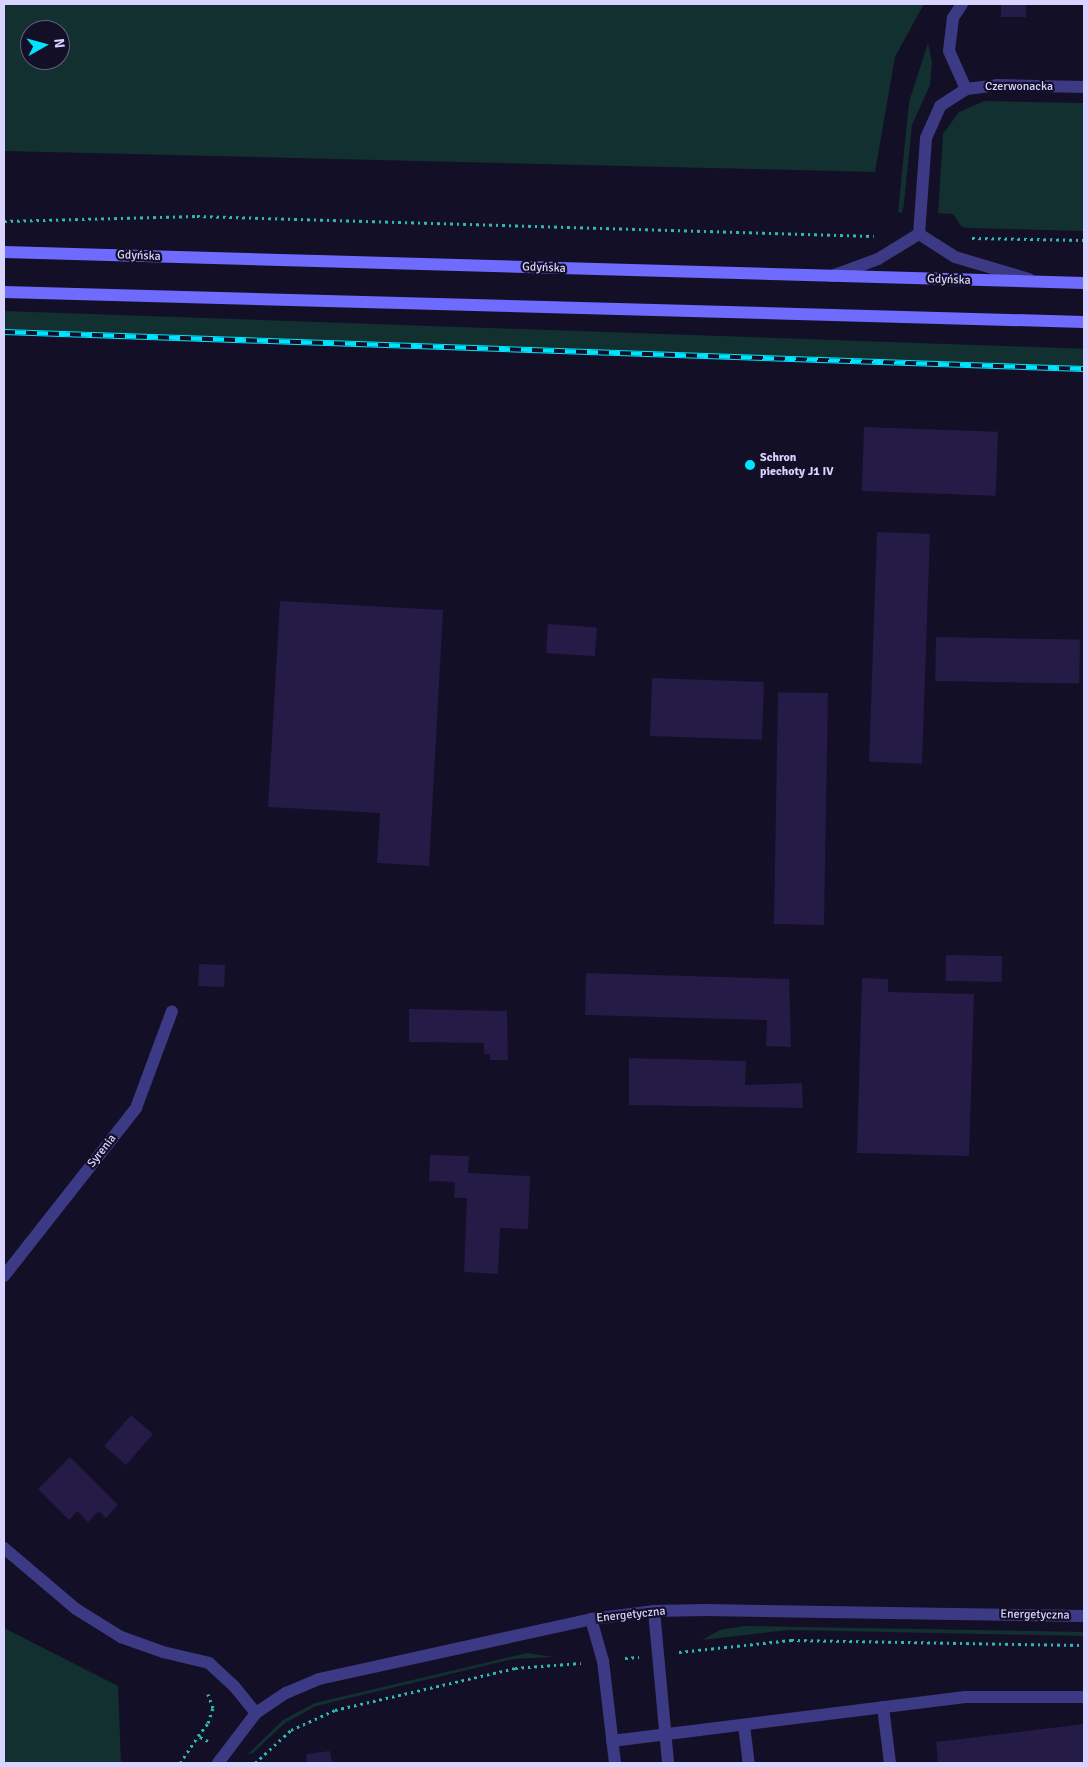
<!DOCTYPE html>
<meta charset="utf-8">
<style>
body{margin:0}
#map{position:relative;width:1088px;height:1767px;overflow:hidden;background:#130f26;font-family:Signika,sans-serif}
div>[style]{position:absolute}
.green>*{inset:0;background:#12302f;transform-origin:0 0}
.building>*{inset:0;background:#241b47;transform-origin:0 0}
.path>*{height:3px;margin-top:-1.5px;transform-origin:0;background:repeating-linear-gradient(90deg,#2fb8b0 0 2.5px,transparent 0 6.5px)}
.service>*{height:12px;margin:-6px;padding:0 6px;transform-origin:6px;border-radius:6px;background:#3d3a85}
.minor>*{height:12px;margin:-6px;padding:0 6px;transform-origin:6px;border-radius:6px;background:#3d3a85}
.secondary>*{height:12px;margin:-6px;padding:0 6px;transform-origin:6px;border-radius:6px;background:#6f6bff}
.rail>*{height:5.5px;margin-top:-2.75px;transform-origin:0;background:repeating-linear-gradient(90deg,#130f26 0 11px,#00e5ff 0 22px);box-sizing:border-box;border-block:1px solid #00e5ff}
.dots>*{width:14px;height:14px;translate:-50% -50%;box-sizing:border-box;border:2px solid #130f26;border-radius:50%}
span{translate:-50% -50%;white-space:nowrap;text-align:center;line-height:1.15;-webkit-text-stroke:4.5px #130f26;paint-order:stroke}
.street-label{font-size:12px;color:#d9d4ff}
.poi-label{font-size:12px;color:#d9d4ff;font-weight:700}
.left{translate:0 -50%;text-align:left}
.frame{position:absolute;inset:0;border:5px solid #d9d4ff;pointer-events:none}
.north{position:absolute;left:20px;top:20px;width:50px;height:50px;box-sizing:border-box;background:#130f26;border:1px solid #625e7d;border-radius:50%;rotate:83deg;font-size:14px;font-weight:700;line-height:20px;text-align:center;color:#d9d4ff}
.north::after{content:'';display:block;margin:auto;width:18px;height:22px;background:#00e5ff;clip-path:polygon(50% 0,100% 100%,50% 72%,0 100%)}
</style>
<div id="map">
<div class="green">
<div style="clip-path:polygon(evenodd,4px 4px,924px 4px,895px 57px,875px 172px,4px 151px,4px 4px,30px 30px,60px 30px,60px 60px,30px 60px,30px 30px)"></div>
<div style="clip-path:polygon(928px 43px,932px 63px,930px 85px,912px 125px,904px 203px,902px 213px,898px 212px,909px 102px)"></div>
<div style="clip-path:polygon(984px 101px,1084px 103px,1084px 231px,966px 228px,961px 226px,953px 214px,938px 213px,943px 134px,959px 112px)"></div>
<div style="left:4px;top:311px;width:1080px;height:18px;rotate:2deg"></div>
<div style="clip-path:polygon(744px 1626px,1084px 1632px,1084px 1636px,789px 1630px,702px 1640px,720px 1630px)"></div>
<div style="clip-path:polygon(4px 1628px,118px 1686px,121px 1763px,4px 1763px)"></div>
<div style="clip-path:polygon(527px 1653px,554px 1657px,513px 1659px,316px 1706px,285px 1723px,253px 1753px,248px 1754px,283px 1720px,315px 1703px)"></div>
</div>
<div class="building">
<div style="left:1001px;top:4px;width:25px;height:13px"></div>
<div style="left:864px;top:427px;width:134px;height:64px;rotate:2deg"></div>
<div style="left:877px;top:532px;width:53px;height:230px;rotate:2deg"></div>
<div style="clip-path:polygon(280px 601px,443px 610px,429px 866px,377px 863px,380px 813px,268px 807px)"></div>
<div style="left:548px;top:624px;width:49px;height:29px;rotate:4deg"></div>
<div style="left:936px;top:637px;width:144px;height:44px;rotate:1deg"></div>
<div style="left:652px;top:678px;width:112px;height:58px;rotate:2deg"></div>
<div style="left:828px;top:693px;width:232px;height:50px;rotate:91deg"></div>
<div style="left:946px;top:955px;width:56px;height:26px;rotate:1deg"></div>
<div style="left:199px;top:964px;width:26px;height:22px;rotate:2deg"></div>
<div style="clip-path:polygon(586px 973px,789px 979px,791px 1047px,766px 1046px,767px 1020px,585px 1015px)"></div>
<div style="clip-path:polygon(862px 978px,888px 979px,888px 992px,974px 994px,969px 1156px,857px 1153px)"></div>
<div style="clip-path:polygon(409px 1009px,507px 1011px,508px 1060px,490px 1060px,490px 1054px,484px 1054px,484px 1043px,409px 1042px)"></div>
<div style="clip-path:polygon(629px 1058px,746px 1061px,745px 1085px,802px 1083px,803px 1108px,629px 1105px)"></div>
<div style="clip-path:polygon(430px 1155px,469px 1156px,468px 1173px,530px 1176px,528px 1229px,500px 1228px,498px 1274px,464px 1272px,467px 1198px,454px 1198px,455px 1182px,429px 1181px)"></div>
<div style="left:131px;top:1415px;width:29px;height:41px;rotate:41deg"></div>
<div style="clip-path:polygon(70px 1457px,118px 1505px,106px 1518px,99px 1511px,88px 1522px,77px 1511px,69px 1520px,38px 1489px)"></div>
<div style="clip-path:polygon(1084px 1724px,1084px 1763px,938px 1763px,936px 1742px)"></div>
<div style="clip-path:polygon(330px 1751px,332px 1763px,307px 1763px,306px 1754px)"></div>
</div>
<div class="path">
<div style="left:4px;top:221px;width:193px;rotate:-1.5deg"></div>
<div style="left:197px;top:216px;width:677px;rotate:1.69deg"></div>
<div style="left:972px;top:238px;width:112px;rotate:1deg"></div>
<div style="left:679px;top:1652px;width:113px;rotate:-6.1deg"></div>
<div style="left:791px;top:1640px;width:293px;rotate:1deg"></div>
<div style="left:625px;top:1658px;width:14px;rotate:-4deg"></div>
<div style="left:208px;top:1741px;width:11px;rotate:-153deg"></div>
<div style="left:198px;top:1736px;width:16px;rotate:-52deg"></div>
<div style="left:208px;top:1723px;width:16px;rotate:-72deg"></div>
<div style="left:213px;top:1708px;width:15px;rotate:-110deg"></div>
<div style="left:180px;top:1763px;width:32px;rotate:-56deg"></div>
<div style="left:255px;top:1763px;width:49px;rotate:-42.5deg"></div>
<div style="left:291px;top:1730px;width:48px;rotate:-24.4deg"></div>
<div style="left:335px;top:1710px;width:185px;rotate:-13.1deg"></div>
<div style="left:515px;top:1668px;width:66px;rotate:-4.3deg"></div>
</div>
<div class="service">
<div style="left:962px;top:4px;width:17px;rotate:123deg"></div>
<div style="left:953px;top:18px;width:33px;rotate:97deg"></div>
<div style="left:949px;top:51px;width:42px;rotate:65.9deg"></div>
<div style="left:654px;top:1611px;width:153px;rotate:84.7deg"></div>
<div style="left:591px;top:1619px;width:44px;rotate:74.1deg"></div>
<div style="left:603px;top:1661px;width:103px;rotate:83.3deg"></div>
<div style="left:883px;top:1707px;width:56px;rotate:82.9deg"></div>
<div style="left:744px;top:1725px;width:38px;rotate:83deg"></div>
<div style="left:612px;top:1741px;width:356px;rotate:-7.1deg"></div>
<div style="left:965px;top:1697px;width:119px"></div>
</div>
<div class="minor">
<div style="left:919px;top:234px;width:96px;rotate:-85.8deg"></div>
<div style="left:926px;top:138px;width:35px;rotate:-66deg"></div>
<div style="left:940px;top:106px;width:31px;rotate:-33deg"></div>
<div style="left:966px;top:89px;width:31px;rotate:-7deg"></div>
<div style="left:997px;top:85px;width:87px;rotate:1.3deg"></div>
<div style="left:919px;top:234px;width:43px;rotate:32.6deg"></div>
<div style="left:955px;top:257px;width:77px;rotate:16.6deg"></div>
<div style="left:832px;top:276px;width:49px;rotate:-20.3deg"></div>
<div style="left:878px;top:259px;width:48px;rotate:-31.4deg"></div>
<div style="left:4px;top:1276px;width:214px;rotate:-51.8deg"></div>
<div style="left:136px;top:1108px;width:103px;rotate:-69.6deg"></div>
<div style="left:4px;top:1548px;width:94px;rotate:40.3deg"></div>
<div style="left:76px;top:1609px;width:53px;rotate:31.9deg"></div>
<div style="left:121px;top:1637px;width:45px;rotate:19.7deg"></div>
<div style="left:163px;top:1652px;width:47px;rotate:13.4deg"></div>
<div style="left:209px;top:1663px;width:34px;rotate:43deg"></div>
<div style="left:234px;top:1686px;width:35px;rotate:51deg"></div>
<div style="left:218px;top:1763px;width:63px;rotate:-52.8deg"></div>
<div style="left:256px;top:1713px;width:36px;rotate:-34deg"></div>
<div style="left:286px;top:1693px;width:36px;rotate:-23deg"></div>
<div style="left:319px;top:1679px;width:279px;rotate:-12.4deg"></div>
<div style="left:591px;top:1619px;width:64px;rotate:-7.2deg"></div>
<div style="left:654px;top:1611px;width:51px;rotate:-1.1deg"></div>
<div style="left:705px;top:1610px;width:379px;rotate:0.9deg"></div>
</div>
<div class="secondary">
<div style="left:4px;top:252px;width:1080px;rotate:1.64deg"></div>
<div style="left:4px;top:292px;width:1080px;rotate:1.59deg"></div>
</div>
<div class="rail">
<div style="left:4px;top:332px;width:1081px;rotate:1.96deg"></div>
</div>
<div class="dots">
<div style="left:750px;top:465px;background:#00e5ff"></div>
</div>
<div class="street-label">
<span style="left:1019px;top:87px">Czerwonacka</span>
<span style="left:139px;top:256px;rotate:2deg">Gdyńska</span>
<span style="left:544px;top:268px;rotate:2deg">Gdyńska</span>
<span style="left:949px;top:280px;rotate:2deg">Gdyńska</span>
<span style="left:102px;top:1151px;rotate:-52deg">Syrenia</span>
<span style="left:631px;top:1615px;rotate:-6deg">Energetyczna</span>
<span style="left:1035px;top:1615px;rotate:1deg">Energetyczna</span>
</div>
<div class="poi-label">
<span class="left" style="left:760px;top:465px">Schron<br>piechoty J1 IV</span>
</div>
<div class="frame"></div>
<div class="north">N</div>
</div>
